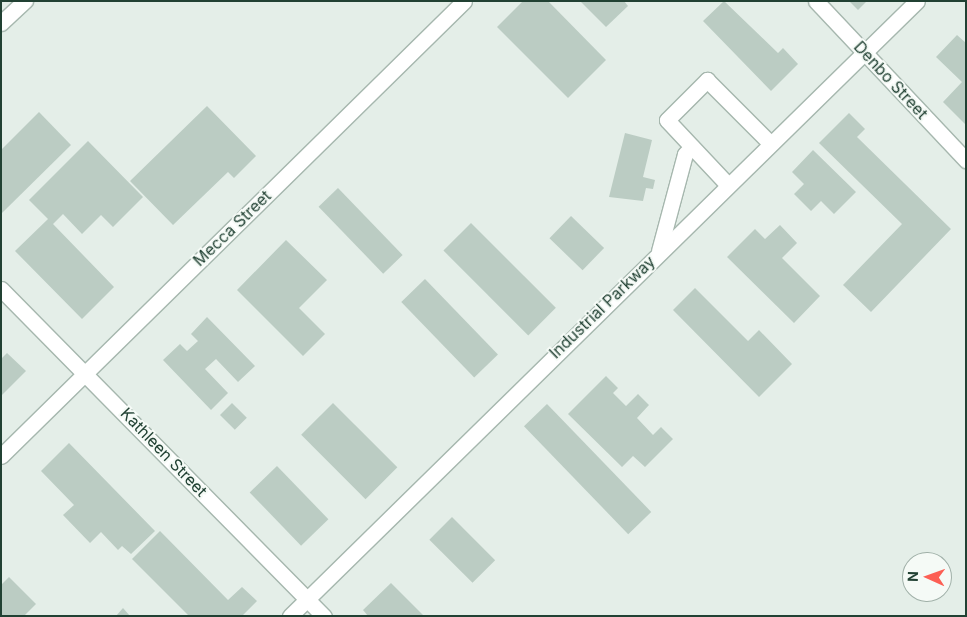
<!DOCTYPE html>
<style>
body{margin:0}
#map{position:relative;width:967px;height:617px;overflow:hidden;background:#e4eee8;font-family:Inter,sans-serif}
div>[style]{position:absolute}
.building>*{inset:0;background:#bbccc3;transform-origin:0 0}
.roads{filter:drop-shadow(1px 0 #a6b7ae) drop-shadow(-1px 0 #a6b7ae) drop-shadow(0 1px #a6b7ae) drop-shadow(0 -1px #a6b7ae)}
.minor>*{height:15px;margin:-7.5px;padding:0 7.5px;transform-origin:7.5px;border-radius:7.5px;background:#fff}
span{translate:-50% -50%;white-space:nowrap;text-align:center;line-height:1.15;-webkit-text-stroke:4px #f5faf6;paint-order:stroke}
.street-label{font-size:16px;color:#214133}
.frame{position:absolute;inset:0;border:2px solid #214133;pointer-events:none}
.north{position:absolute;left:902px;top:552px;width:50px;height:50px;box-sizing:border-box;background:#f5faf6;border:1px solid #a0b0a8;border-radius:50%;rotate:272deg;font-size:14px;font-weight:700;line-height:20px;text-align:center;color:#214133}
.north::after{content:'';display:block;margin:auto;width:18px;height:22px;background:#fc5f54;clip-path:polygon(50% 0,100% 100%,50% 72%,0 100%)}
</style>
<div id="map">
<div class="building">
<div style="clip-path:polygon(523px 1px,548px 1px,606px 60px,568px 98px,497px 27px)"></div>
<div style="clip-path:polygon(580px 1px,624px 1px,628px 6px,606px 27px)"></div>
<div style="clip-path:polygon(724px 1px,778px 53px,783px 48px,798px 64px,771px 91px,703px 21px)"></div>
<div style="clip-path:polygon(849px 1px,867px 1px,858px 10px)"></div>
<div style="clip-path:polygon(957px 35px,966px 43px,966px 125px,943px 102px,962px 82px,936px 57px)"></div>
<div style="clip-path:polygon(207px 106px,256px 156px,234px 178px,228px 172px,173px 225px,130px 181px)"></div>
<div style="clip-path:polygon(39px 112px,71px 145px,1px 214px,1px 150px)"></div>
<div style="clip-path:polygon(849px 113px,865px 129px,857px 137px,951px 229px,871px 312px,843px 285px,902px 224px,819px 143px)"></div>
<div style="clip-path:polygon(625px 133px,652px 140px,643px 177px,655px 180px,653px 189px,646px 188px,643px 201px,609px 197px)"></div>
<div style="clip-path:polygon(88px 141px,143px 197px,113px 227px,101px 215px,82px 234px,63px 214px,53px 224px,114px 287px,82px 319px,15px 251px,48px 219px,29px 200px)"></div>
<div style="clip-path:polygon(813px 150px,856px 192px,834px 214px,821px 201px,811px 211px,794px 194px,804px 184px,792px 172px)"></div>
<div style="left:338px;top:188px;width:93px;height:27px;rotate:46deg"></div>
<div style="left:571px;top:216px;width:46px;height:31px;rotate:44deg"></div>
<div style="left:471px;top:223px;width:120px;height:39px;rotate:45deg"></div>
<div style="clip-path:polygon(780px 225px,797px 243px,782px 258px,820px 296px,794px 323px,727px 257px,755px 229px,765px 239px)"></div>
<div style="clip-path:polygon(286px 240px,327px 280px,299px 308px,325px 334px,303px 356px,237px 290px)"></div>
<div style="left:425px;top:279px;width:105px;height:33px;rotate:46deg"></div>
<div style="clip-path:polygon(695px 288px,748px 341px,759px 330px,792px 364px,759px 397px,673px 310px)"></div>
<div style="clip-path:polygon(207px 317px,255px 366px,238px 382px,216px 359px,205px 369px,228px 393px,211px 410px,163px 360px,180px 344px,187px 351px,198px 341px,191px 334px)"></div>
<div style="clip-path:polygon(7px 353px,26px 371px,1px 396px,1px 359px)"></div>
<div style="clip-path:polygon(606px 376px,618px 388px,613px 393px,626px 406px,638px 394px,649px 405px,637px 418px,653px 435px,661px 427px,673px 439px,645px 467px,633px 456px,622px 467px,568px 414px)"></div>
<div style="left:232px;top:403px;width:21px;height:17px;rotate:45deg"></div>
<div style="left:333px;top:403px;width:91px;height:45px;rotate:45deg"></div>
<div style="left:547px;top:404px;width:150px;height:32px;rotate:46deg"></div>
<div style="clip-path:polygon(69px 443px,155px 531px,131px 554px,122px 546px,118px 550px,101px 532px,90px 543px,63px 515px,74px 505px,41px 471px)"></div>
<div style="left:277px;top:466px;width:74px;height:38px;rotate:46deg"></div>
<div style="left:452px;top:517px;width:61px;height:32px;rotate:45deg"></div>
<div style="clip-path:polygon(160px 531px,228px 600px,242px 587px,257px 601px,242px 616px,189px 616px,132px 559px)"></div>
<div style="clip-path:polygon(9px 577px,36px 604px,24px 616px,1px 616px,1px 585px)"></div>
<div style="clip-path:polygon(391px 583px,424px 616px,368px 616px,363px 610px)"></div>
<div style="clip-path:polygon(123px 608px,130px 616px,116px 616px)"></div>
</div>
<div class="roads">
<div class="minor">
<div style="left:816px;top:1px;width:219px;rotate:46.7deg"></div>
<div style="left:1px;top:23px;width:33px;rotate:-43deg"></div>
<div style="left:728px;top:185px;width:89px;rotate:-133.2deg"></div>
<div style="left:667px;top:120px;width:57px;rotate:-45deg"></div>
<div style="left:707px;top:80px;width:89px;rotate:45deg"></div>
<div style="left:659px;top:251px;width:100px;rotate:-75deg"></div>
<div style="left:685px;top:154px;width:10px;rotate:-45deg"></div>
<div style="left:1px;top:289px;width:460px;rotate:45.4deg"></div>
<div style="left:1px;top:456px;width:649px;rotate:-44.5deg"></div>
<div style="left:290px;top:616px;width:878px;rotate:-44.45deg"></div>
</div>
</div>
<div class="street-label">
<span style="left:891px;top:80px;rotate:47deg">Denbo Street</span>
<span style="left:232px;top:228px;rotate:-44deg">Mecca Street</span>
<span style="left:602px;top:307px;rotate:-44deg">Industrial Parkway</span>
<span style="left:164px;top:452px;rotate:46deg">Kathleen Street</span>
</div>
<div class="frame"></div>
<div class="north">N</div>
</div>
